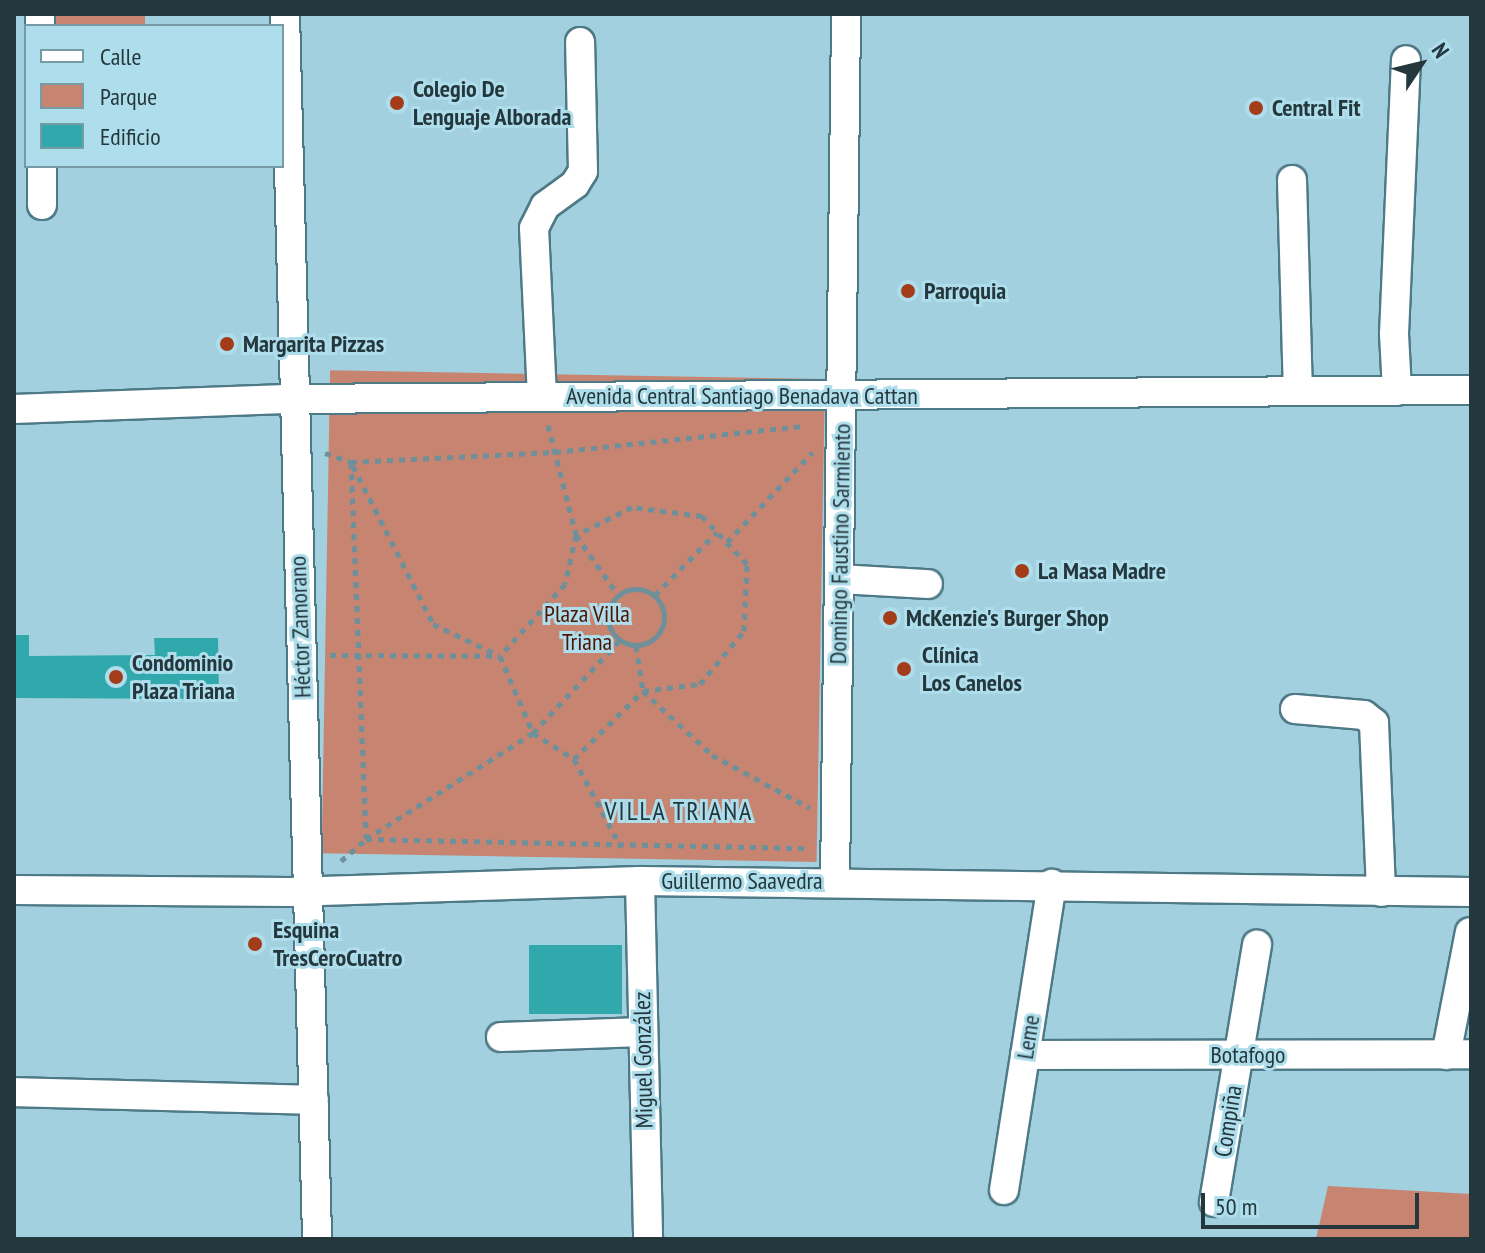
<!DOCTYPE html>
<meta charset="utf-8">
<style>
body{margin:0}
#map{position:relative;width:1485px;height:1253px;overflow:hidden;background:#a2d0de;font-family:"PT Sans Narrow",sans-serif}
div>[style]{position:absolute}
.green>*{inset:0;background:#c78470;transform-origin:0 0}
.building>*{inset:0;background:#31a9ac;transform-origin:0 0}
.path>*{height:5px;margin-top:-2.5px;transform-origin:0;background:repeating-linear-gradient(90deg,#6d909a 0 6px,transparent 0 12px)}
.path>.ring{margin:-2.5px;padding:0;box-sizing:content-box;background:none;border:5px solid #6d909a;border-radius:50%}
.roads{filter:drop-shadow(2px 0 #4e7986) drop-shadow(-2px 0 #4e7986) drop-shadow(0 2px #4e7986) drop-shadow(0 -2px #4e7986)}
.minor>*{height:28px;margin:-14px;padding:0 14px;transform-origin:14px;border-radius:14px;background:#fff}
.dots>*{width:22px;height:22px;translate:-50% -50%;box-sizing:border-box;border:4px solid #aeddeb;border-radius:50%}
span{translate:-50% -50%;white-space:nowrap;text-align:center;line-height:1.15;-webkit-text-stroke:6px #aeddeb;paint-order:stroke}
.poi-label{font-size:24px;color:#24373c;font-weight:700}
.left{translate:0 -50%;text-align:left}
.street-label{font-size:24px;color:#24373c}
.park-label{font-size:24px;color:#501300}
.neighbourhood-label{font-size:26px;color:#24373c;letter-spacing:2px}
.frame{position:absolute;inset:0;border:16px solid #24373c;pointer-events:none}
.legend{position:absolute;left:24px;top:24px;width:260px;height:144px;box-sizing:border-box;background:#aeddeb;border:2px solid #779ba5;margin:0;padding:10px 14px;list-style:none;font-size:24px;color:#24373c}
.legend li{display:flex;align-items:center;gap:16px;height:40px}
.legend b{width:40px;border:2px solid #779ba5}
.north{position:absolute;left:1381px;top:24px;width:80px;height:80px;-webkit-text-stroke:6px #aeddeb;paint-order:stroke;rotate:55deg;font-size:22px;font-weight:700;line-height:32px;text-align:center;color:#24373c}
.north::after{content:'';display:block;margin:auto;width:28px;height:36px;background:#24373c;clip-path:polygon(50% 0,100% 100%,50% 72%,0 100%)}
.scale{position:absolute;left:1201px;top:1193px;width:218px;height:36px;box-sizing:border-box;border:4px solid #24373c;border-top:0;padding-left:10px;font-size:24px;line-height:28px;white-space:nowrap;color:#24373c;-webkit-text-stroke:6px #aeddeb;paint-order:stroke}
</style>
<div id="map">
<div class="green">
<div style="left:56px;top:14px;width:89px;height:12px"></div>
<div style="left:825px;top:379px;width:483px;height:495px;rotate:91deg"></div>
<div style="clip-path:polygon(1328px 1186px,1471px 1194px,1471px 1239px,1316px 1239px)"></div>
</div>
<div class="building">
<div style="clip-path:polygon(14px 635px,29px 635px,29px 656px,155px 655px,154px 638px,218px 638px,219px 699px,14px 698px)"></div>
<div style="left:529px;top:945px;width:93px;height:69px"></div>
</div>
<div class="path">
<div style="left:548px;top:425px;width:114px;rotate:75.7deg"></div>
<div style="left:576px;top:535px;width:73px;rotate:55deg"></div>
<div style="left:325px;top:453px;width:28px;rotate:19deg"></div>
<div style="left:351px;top:462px;width:204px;rotate:-2.8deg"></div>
<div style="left:555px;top:452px;width:250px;rotate:-6deg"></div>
<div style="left:351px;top:462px;width:377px;rotate:87.7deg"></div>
<div style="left:366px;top:839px;width:441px;rotate:1.2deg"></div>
<div style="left:353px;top:466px;width:177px;rotate:63.1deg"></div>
<div style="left:433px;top:624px;width:74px;rotate:25.5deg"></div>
<div style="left:576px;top:535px;width:50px;rotate:102.7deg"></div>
<div style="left:565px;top:584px;width:97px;rotate:132.1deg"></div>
<div style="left:500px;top:656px;width:84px;rotate:66.8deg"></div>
<div style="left:533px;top:733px;width:49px;rotate:32.4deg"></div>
<div style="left:574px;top:759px;width:100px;rotate:61.9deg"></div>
<div style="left:727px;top:542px;width:124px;rotate:-46.3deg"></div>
<div class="ring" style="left:608px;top:589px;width:51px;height:51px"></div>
<div style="left:655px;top:595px;width:88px;rotate:-45.5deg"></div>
<div style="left:636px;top:646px;width:46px;rotate:81.2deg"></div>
<div style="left:643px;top:691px;width:94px;rotate:42.8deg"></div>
<div style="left:712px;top:755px;width:111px;rotate:28.4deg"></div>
<div style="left:330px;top:655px;width:166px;rotate:0.3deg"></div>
<div style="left:574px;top:759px;width:97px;rotate:-44.6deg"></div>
<div style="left:643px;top:691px;width:57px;rotate:-7deg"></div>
<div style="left:700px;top:684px;width:69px;rotate:-50.3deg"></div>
<div style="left:744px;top:631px;width:67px;rotate:-87.4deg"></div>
<div style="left:747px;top:564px;width:66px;rotate:-133.2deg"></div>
<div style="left:702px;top:516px;width:71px;rotate:-172.7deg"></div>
<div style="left:632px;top:507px;width:63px;rotate:153.4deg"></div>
<div style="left:341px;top:861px;width:33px;rotate:-41deg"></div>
<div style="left:366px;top:839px;width:198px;rotate:-32.4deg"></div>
<div style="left:533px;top:733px;width:127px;rotate:-46.9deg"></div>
</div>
<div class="roads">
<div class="minor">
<div style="left:40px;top:14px;width:12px;rotate:90deg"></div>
<div style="left:285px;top:14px;width:1225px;rotate:88.5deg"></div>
<div style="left:42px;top:166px;width:39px;rotate:90deg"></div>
<div style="left:1292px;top:180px;width:211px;rotate:88.4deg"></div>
<div style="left:1397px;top:391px;width:57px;rotate:-93deg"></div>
<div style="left:1394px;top:334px;width:274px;rotate:-87.5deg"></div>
<div style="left:542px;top:397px;width:169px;rotate:-92.7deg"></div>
<div style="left:534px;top:228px;width:25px;rotate:-63deg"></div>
<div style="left:545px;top:206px;width:37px;rotate:-36deg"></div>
<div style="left:575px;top:184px;width:15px;rotate:-58deg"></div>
<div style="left:583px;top:171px;width:129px;rotate:-91.3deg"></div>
<div style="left:14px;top:409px;width:278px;rotate:-2.1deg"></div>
<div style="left:292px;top:399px;width:1179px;rotate:-0.44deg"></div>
<div style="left:840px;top:579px;width:88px;rotate:3.3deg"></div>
<div style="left:1295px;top:709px;width:69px;rotate:5deg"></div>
<div style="left:1364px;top:715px;width:13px;rotate:39deg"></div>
<div style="left:1374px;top:723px;width:169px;rotate:87.6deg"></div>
<div style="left:640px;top:881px;width:358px;rotate:88.7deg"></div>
<div style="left:835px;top:882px;width:868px;rotate:-89.27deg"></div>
<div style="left:14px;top:890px;width:276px;rotate:0.4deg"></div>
<div style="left:290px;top:892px;width:350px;rotate:-1.8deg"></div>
<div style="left:640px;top:881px;width:831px;rotate:0.76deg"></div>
<div style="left:501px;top:1037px;width:142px;rotate:-2deg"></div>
<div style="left:1025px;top:1055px;width:446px;rotate:-0.1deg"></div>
<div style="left:1446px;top:1055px;width:125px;rotate:-79deg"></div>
<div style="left:14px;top:1092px;width:300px;rotate:1.5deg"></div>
<div style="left:1004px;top:1190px;width:310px;rotate:-81.1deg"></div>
<div style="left:1214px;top:1202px;width:261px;rotate:-80.5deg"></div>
</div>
</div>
<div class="dots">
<div style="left:397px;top:103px;background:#a33c19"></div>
<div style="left:1256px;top:108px;background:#a33c19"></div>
<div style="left:908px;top:291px;background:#a33c19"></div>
<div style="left:227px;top:344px;background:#a33c19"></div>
<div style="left:1022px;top:571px;background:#a33c19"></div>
<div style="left:890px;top:618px;background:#a33c19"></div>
<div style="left:904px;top:669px;background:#a33c19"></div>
<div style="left:116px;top:677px;background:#a33c19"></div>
<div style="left:255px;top:944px;background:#a33c19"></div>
</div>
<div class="poi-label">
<span class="left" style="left:413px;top:103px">Colegio De<br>Lenguaje Alborada</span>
<span class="left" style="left:1272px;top:108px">Central Fit</span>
<span class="left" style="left:924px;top:291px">Parroquia</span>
<span class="left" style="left:243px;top:344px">Margarita Pizzas</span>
<span class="left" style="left:1038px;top:571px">La Masa Madre</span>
<span class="left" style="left:906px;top:618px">McKenzie's Burger Shop</span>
<span class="left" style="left:922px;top:669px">Clínica<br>Los Canelos</span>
<span class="left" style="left:132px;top:677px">Condominio<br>Plaza Triana</span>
<span class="left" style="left:273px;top:944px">Esquina<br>TresCeroCuatro</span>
</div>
<div class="street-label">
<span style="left:742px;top:396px">Avenida Central Santiago Benadava Cattan</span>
<span style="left:840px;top:544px;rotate:-89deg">Domingo Faustino Sarmiento</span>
<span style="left:300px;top:627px;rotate:-92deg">Héctor Zamorano</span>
<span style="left:742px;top:881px">Guillermo Saavedra</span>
<span style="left:1028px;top:1037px;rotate:-81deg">Leme</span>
<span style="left:1248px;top:1055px">Botafogo</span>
<span style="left:643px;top:1060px;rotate:-91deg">Miguel González</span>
<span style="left:1228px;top:1121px;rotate:-81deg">Compiña</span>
</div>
<div class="park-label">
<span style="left:587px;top:628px">Plaza Villa<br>Triana</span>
</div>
<div class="neighbourhood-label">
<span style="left:679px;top:811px">VILLA TRIANA</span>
</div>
<div class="frame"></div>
<ul class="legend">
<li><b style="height:10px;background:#fff"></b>Calle</li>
<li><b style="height:22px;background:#c78470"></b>Parque</li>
<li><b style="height:22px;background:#31a9ac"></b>Edificio</li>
</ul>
<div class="north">N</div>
<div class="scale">50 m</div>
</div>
